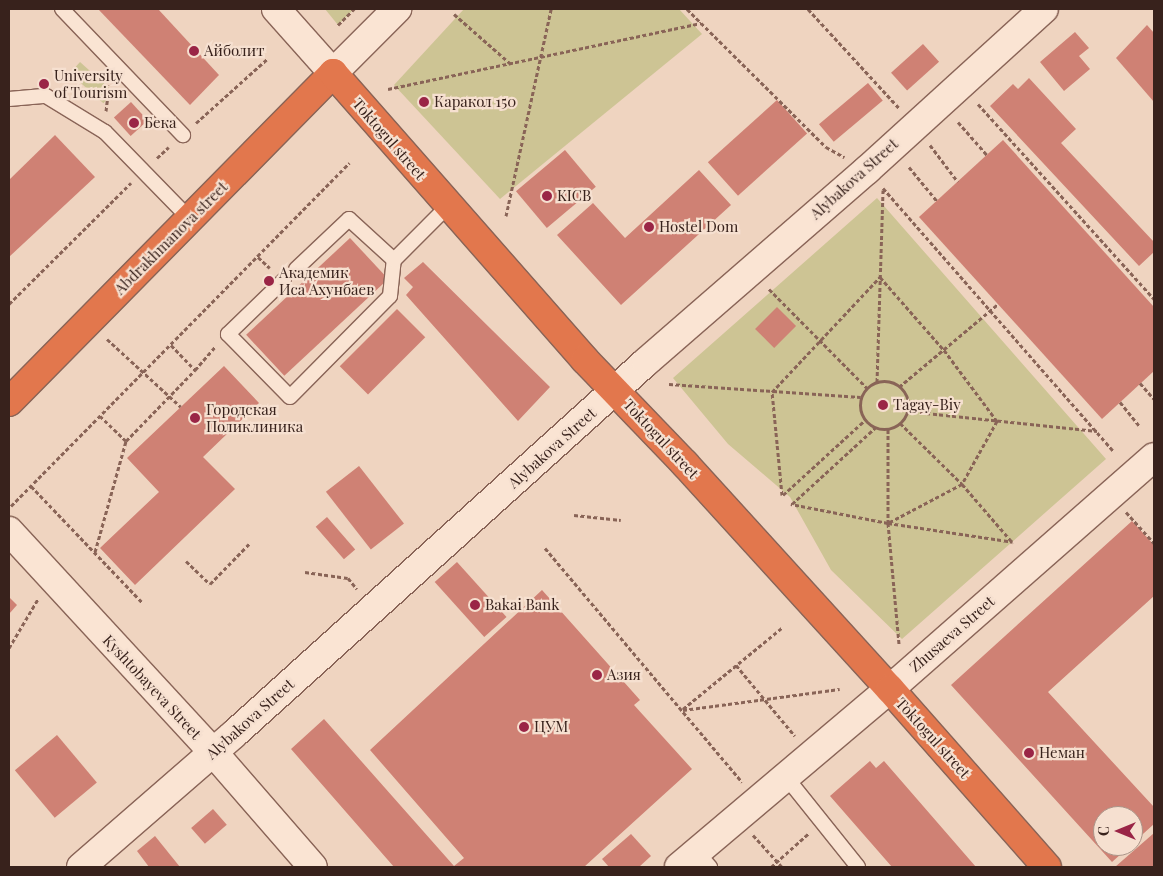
<!DOCTYPE html>
<meta charset="utf-8">
<style>
body{margin:0}
#map{position:relative;width:1163px;height:876px;overflow:hidden;background:#efd4c0;font-family:"Playfair Display",serif}
div>[style]{position:absolute}
.green>*{inset:0;background:#cdc494;transform-origin:0 0}
.building>*{inset:0;background:#cf8174;transform-origin:0 0}
.path>*{height:3px;margin-top:-1.5px;transform-origin:0;background:repeating-linear-gradient(90deg,#896457 0 4px,transparent 0 6.5px)}
.path>.ring{margin:-1.5px;padding:0;box-sizing:content-box;background:none;border:3px solid #896457;border-radius:50%}
.roads{filter:drop-shadow(1px 0 #896457) drop-shadow(-1px 0 #896457) drop-shadow(0 1px #896457) drop-shadow(0 -1px #896457)}
.lane>*{height:14px;margin:-7px;padding:0 7px;transform-origin:7px;border-radius:7px;background:#fae4d3}
.street>*{height:28px;margin:-14px;padding:0 14px;transform-origin:14px;border-radius:14px;background:#fae4d3}
.secondary>*{height:28px;margin:-14px;padding:0 14px;transform-origin:14px;border-radius:14px;background:#fae4d3}
.highway>*{height:28px;margin:-14px;padding:0 14px;transform-origin:14px;border-radius:14px;background:#e2774d}
.dots>*{width:14px;height:14px;translate:-50% -50%;box-sizing:border-box;border:2px solid #f6e0d0;border-radius:50%}
span{translate:-50% -50%;white-space:nowrap;text-align:center;line-height:1.15;-webkit-text-stroke:4.5px #f6e0d0;paint-order:stroke}
.poi-label{font-size:15px;color:#38221c}
.left{translate:0 -50%;text-align:left}
.street-label{font-size:15px;color:#38221c}
.frame{position:absolute;inset:0;border:10px solid #38221c;pointer-events:none}
.north{position:absolute;left:1093px;top:806px;width:50px;height:50px;box-sizing:border-box;background:#f6e0d0;border:1px solid #aa9488;border-radius:50%;rotate:270deg;font-size:14px;font-weight:700;line-height:20px;text-align:center;color:#38221c}
.north::after{content:'';display:block;margin:auto;width:18px;height:22px;background:#9a2546;clip-path:polygon(50% 0,100% 100%,50% 72%,0 100%)}
</style>
<div id="map">
<div class="green">
<div style="clip-path:polygon(325px 9px,354px 9px,338px 25px)"></div>
<div style="clip-path:polygon(464px 9px,679px 9px,702px 34px,500px 199px,394px 85px)"></div>
<div style="left:80px;top:62px;width:45px;height:15px;rotate:42deg"></div>
<div style="clip-path:polygon(877px 198px,1106px 459px,902px 639px,831px 570px,790px 497px,728px 444px,673px 378px)"></div>
</div>
<div class="building">
<div style="clip-path:polygon(98px 9px,158px 9px,219px 75px,190px 105px)"></div>
<div style="clip-path:polygon(1147px 25px,1154px 33px,1154px 102px,1116px 58px)"></div>
<div style="clip-path:polygon(1075px 32px,1089px 48px,1079px 56px,1090px 69px,1064px 91px,1040px 62px)"></div>
<div style="left:923px;top:44px;width:24px;height:43px;rotate:48deg"></div>
<div style="clip-path:polygon(1029px 78px,1076px 129px,1061px 143px,1154px 242px,1154px 252px,1139px 266px,990px 106px,1013px 84px,1018px 89px)"></div>
<div style="left:868px;top:83px;width:23px;height:64px;rotate:50deg"></div>
<div style="left:777px;top:100px;width:45px;height:93px;rotate:48deg"></div>
<div style="left:131px;top:102px;width:25px;height:23px;rotate:48deg"></div>
<div style="clip-path:polygon(55px 135px,95px 177px,9px 257px,9px 180px)"></div>
<div style="clip-path:polygon(1003px 140px,1154px 307px,1154px 371px,1102px 419px,919px 217px)"></div>
<div style="left:565px;top:150px;width:48px;height:64px;rotate:50deg"></div>
<div style="clip-path:polygon(699px 170px,731px 205px,621px 305px,557px 235px,593px 203px,625px 238px)"></div>
<div style="left:350px;top:238px;width:56px;height:142px;rotate:47deg"></div>
<div style="clip-path:polygon(423px 262px,550px 387px,518px 421px,406px 295px,413px 287px,404px 278px)"></div>
<div style="left:777px;top:307px;width:27px;height:31px;rotate:45deg"></div>
<div style="left:397px;top:309px;width:40px;height:81px;rotate:45deg"></div>
<div style="clip-path:polygon(224px 366px,259px 403px,203px 457px,235px 489px,135px 585px,100px 548px,159px 492px,127px 458px)"></div>
<div style="left:359px;top:466px;width:73px;height:42px;rotate:52deg"></div>
<div style="left:327px;top:517px;width:43px;height:15px;rotate:49deg"></div>
<div style="clip-path:polygon(1132px 521px,1154px 545px,1154px 596px,1048px 692px,1154px 807px,1154px 824px,1133px 843px,1133px 816px,1103px 816px,1103px 846px,1130px 846px,1112px 862px,951px 685px)"></div>
<div style="left:457px;top:562px;width:74px;height:30px;rotate:48deg"></div>
<div style="clip-path:polygon(542px 590px,640px 700px,634px 705px,692px 769px,584px 867px,394px 867px,291px 749px,324px 719px,454px 866px,464px 858px,370px 750px)"></div>
<div style="clip-path:polygon(9px 597px,17px 605px,9px 614px)"></div>
<div style="left:57px;top:735px;width:62px;height:55px;rotate:50deg"></div>
<div style="clip-path:polygon(870px 761px,876px 768px,884px 761px,976px 867px,892px 867px,830px 796px)"></div>
<div style="left:213px;top:809px;width:21px;height:29px;rotate:49deg"></div>
<div style="clip-path:polygon(1154px 833px,1154px 867px,1115px 867px)"></div>
<div style="clip-path:polygon(631px 834px,651px 856px,639px 867px,609px 867px,602px 859px)"></div>
<div style="clip-path:polygon(155px 836px,180px 867px,149px 867px,137px 851px)"></div>
</div>
<div class="path">
<div style="left:687px;top:9px;width:196px;rotate:44.8deg"></div>
<div style="left:826px;top:147px;width:21px;rotate:29deg"></div>
<div style="left:808px;top:9px;width:134px;rotate:47.4deg"></div>
<div style="left:454px;top:14px;width:76px;rotate:41.3deg"></div>
<div style="left:338px;top:25px;width:23px;rotate:-45deg"></div>
<div style="left:388px;top:89px;width:320px;rotate:-11.9deg"></div>
<div style="left:978px;top:104px;width:263px;rotate:47.9deg"></div>
<div style="left:106px;top:111px;width:26px;rotate:-83deg"></div>
<div style="left:958px;top:122px;width:44px;rotate:48.7deg"></div>
<div style="left:196px;top:123px;width:96px;rotate:-42deg"></div>
<div style="left:930px;top:145px;width:46px;rotate:52.9deg"></div>
<div style="left:157px;top:158px;width:16px;rotate:-43deg"></div>
<div style="left:909px;top:167px;width:44px;rotate:50.5deg"></div>
<div style="left:883px;top:188px;width:349px;rotate:48.8deg"></div>
<div style="left:506px;top:216px;width:212px;rotate:-77.7deg"></div>
<div style="left:258px;top:257px;width:16px;rotate:43deg"></div>
<div style="left:769px;top:289px;width:139px;rotate:45.3deg"></div>
<div style="left:9px;top:304px;width:172px;rotate:-44.8deg"></div>
<div style="left:107px;top:339px;width:100px;rotate:42.6deg"></div>
<div style="left:171px;top:345px;width:35px;rotate:46deg"></div>
<div style="left:195px;top:370px;width:32px;rotate:-49deg"></div>
<div class="ring" style="left:860px;top:381px;width:45px;height:45px"></div>
<div style="left:877px;top:382px;width:192px;rotate:-88.2deg"></div>
<div style="left:1140px;top:383px;width:21px;rotate:49deg"></div>
<div style="left:669px;top:384px;width:192px;rotate:3.9deg"></div>
<div style="left:899px;top:387px;width:129px;rotate:-40deg"></div>
<div style="left:1120px;top:402px;width:32px;rotate:51deg"></div>
<div style="left:907px;top:411px;width:191px;rotate:6deg"></div>
<div style="left:900px;top:423px;width:87px;rotate:44.5deg"></div>
<div style="left:962px;top:484px;width:78px;rotate:49.2deg"></div>
<div style="left:888px;top:429px;width:94px;rotate:90deg"></div>
<div style="left:888px;top:523px;width:122px;rotate:84.8deg"></div>
<div style="left:126px;top:441px;width:99px;rotate:-45.8deg"></div>
<div style="left:31px;top:486px;width:162px;rotate:46.3deg"></div>
<div style="left:782px;top:495px;width:103px;rotate:-95.5deg"></div>
<div style="left:772px;top:392px;width:158px;rotate:-46.8deg"></div>
<div style="left:880px;top:277px;width:97px;rotate:48.8deg"></div>
<div style="left:944px;top:350px;width:89px;rotate:53.3deg"></div>
<div style="left:997px;top:421px;width:72px;rotate:119.1deg"></div>
<div style="left:962px;top:484px;width:84px;rotate:152.2deg"></div>
<div style="left:888px;top:523px;width:99px;rotate:-168.9deg"></div>
<div style="left:783px;top:495px;width:111px;rotate:-42.4deg"></div>
<div style="left:792px;top:504px;width:113px;rotate:-42.5deg"></div>
<div style="left:11px;top:506px;width:482px;rotate:-45.4deg"></div>
<div style="left:1126px;top:512px;width:42px;rotate:47.9deg"></div>
<div style="left:574px;top:515px;width:47px;rotate:6.1deg"></div>
<div style="left:888px;top:523px;width:126px;rotate:8.6deg"></div>
<div style="left:545px;top:548px;width:306px;rotate:49.9deg"></div>
<div style="left:95px;top:552px;width:115px;rotate:-74.4deg"></div>
<div style="left:126px;top:441px;width:36px;rotate:-136deg"></div>
<div style="left:186px;top:561px;width:33px;rotate:44deg"></div>
<div style="left:210px;top:584px;width:56px;rotate:-45.7deg"></div>
<div style="left:305px;top:572px;width:43px;rotate:7.9deg"></div>
<div style="left:348px;top:578px;width:14px;rotate:51deg"></div>
<div style="left:9px;top:648px;width:57px;rotate:-59.4deg"></div>
<div style="left:736px;top:665px;width:92px;rotate:50.3deg"></div>
<div style="left:683px;top:709px;width:129px;rotate:-39.4deg"></div>
<div style="left:683px;top:710px;width:158px;rotate:-7.6deg"></div>
<div style="left:753px;top:835px;width:43px;rotate:47.8deg"></div>
<div style="left:771px;top:867px;width:50px;rotate:-41.7deg"></div>
</div>
<div class="roads">
<div class="lane">
<div style="left:62px;top:9px;width:175px;rotate:46.2deg"></div>
<div style="left:9px;top:99px;width:37px;rotate:-5deg"></div>
<div style="left:46px;top:96px;width:69px;rotate:31.4deg"></div>
<div style="left:105px;top:132px;width:122px;rotate:45.7deg"></div>
<div style="left:296px;top:269px;width:73px;rotate:-43.3deg"></div>
<div style="left:349px;top:219px;width:61px;rotate:42.3deg"></div>
<div style="left:284px;top:280px;width:78px;rotate:136deg"></div>
<div style="left:228px;top:334px;width:88px;rotate:45.5deg"></div>
<div style="left:290px;top:397px;width:142px;rotate:-45.3deg"></div>
<div style="left:390px;top:296px;width:36px;rotate:-84deg"></div>
<div style="left:394px;top:260px;width:76px;rotate:-45deg"></div>
<div style="left:786px;top:777px;width:115px;rotate:51.3deg"></div>
<div style="left:697px;top:852px;width:20px;rotate:49deg"></div>
</div>
<div class="street">
<div style="left:9px;top:531px;width:301px;rotate:47.3deg"></div>
<div style="left:213px;top:752px;width:152px;rotate:49deg"></div>
<div style="left:81px;top:867px;width:203px;rotate:-41deg"></div>
<div style="left:234px;top:734px;width:555px;rotate:-42.08deg"></div>
<div style="left:646px;top:362px;width:293px;rotate:-41deg"></div>
<div style="left:867px;top:170px;width:239px;rotate:-42.3deg"></div>
<div style="left:679px;top:867px;width:276px;rotate:-40.2deg"></div>
<div style="left:890px;top:689px;width:351px;rotate:-41.3deg"></div>
</div>
<div class="secondary">
<div style="left:276px;top:9px;width:86px;rotate:48.3deg"></div>
<div style="left:333px;top:73px;width:91px;rotate:-45deg"></div>
</div>
<div class="highway">
<div style="left:9px;top:402px;width:462px;rotate:-45.4deg"></div>
<div style="left:333px;top:73px;width:382px;rotate:48.7deg"></div>
<div style="left:585px;top:360px;width:144px;rotate:46.1deg"></div>
<div style="left:685px;top:464px;width:304px;rotate:47.7deg"></div>
<div style="left:890px;top:689px;width:237px;rotate:48.6deg"></div>
</div>
</div>
<div class="dots">
<div style="left:194px;top:51px;background:#9a2546"></div>
<div style="left:44px;top:84px;background:#9a2546"></div>
<div style="left:424px;top:102px;background:#9a2546"></div>
<div style="left:134px;top:123px;background:#9a2546"></div>
<div style="left:547px;top:196px;background:#9a2546"></div>
<div style="left:649px;top:227px;background:#9a2546"></div>
<div style="left:269px;top:281px;background:#9a2546"></div>
<div style="left:883px;top:405px;background:#9a2546"></div>
<div style="left:195px;top:418px;background:#9a2546"></div>
<div style="left:475px;top:605px;background:#9a2546"></div>
<div style="left:597px;top:675px;background:#9a2546"></div>
<div style="left:524px;top:727px;background:#9a2546"></div>
<div style="left:1029px;top:753px;background:#9a2546"></div>
</div>
<div class="poi-label">
<span class="left" style="left:204px;top:51px">Айболит</span>
<span class="left" style="left:54px;top:84px">University<br>of Tourism</span>
<span class="left" style="left:434px;top:102px">Каракол 150</span>
<span class="left" style="left:144px;top:123px">Бека</span>
<span class="left" style="left:557px;top:196px">KICB</span>
<span class="left" style="left:659px;top:227px">Hostel Dom</span>
<span class="left" style="left:279px;top:281px">Академик<br>Иса Ахунбаев</span>
<span class="left" style="left:893px;top:405px">Tagay-Biy</span>
<span class="left" style="left:206px;top:418px">Городская<br>Поликлиника</span>
<span class="left" style="left:485px;top:605px">Bakai Bank</span>
<span class="left" style="left:607px;top:675px">Азия</span>
<span class="left" style="left:534px;top:727px">ЦУМ</span>
<span class="left" style="left:1039px;top:753px">Неман</span>
</div>
<div class="street-label">
<span style="left:389px;top:139px;rotate:49deg">Toktogul street</span>
<span style="left:854px;top:179px;rotate:-42deg">Alybakova Street</span>
<span style="left:171px;top:238px;rotate:-45deg">Abdrakhmanova street</span>
<span style="left:661px;top:439px;rotate:47deg">Toktogul street</span>
<span style="left:552px;top:448px;rotate:-42deg">Alybakova Street</span>
<span style="left:952px;top:634px;rotate:-41deg">Zhusaeva Street</span>
<span style="left:152px;top:687px;rotate:47deg">Kyshtobayeva Street</span>
<span style="left:250px;top:719px;rotate:-42deg">Alybakova Street</span>
<span style="left:933px;top:738px;rotate:48deg">Toktogul street</span>
</div>
<div class="frame"></div>
<div class="north">С</div>
</div>
